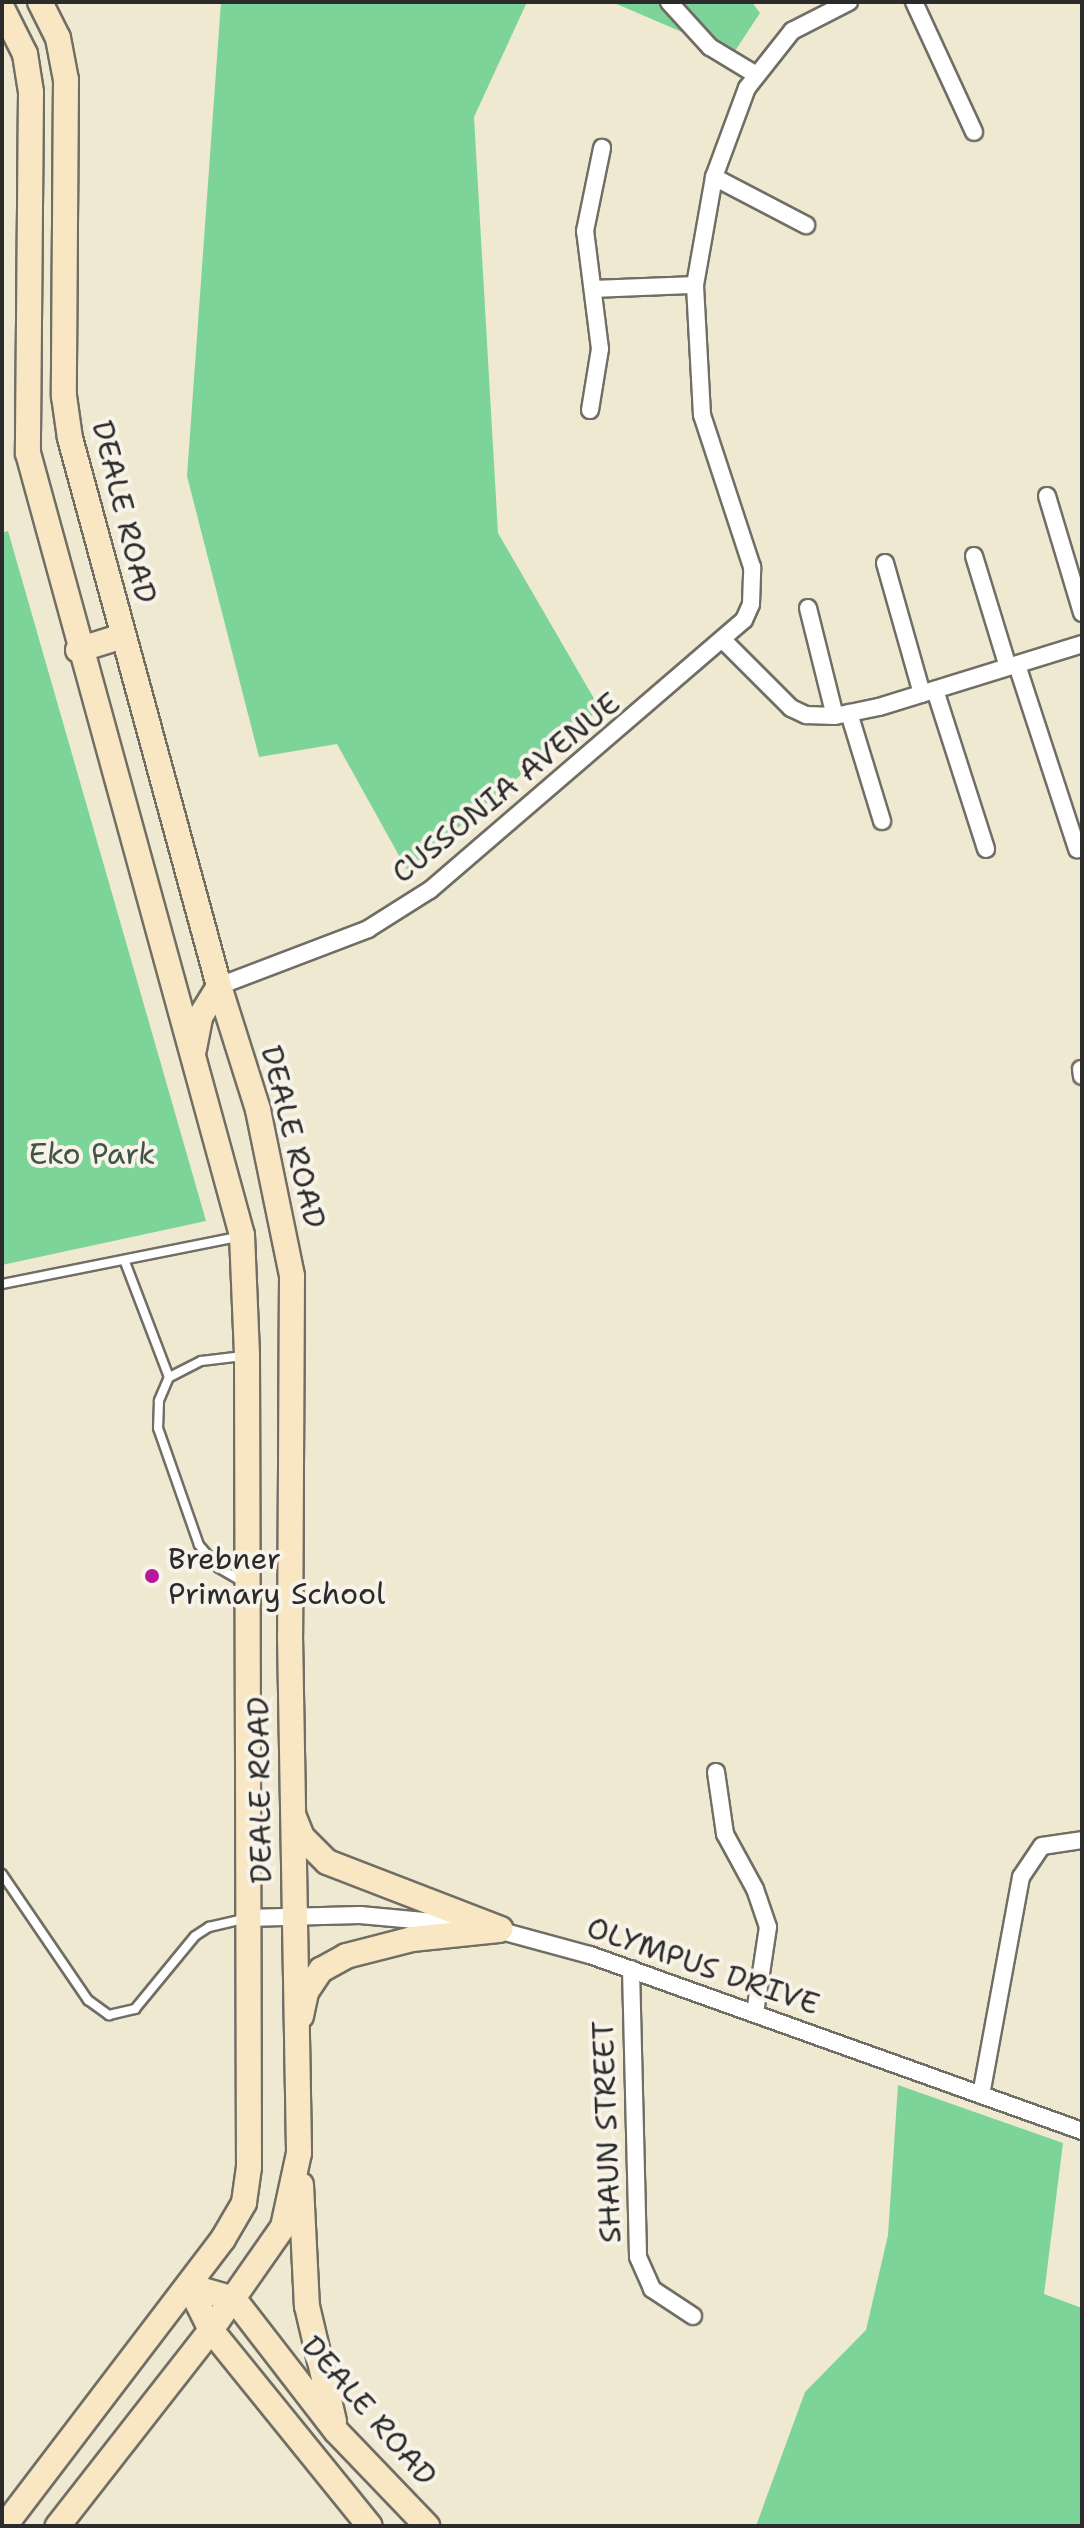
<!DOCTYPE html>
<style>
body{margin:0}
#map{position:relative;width:1084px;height:2528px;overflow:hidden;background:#f0e9d1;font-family:"Shantell Sans",sans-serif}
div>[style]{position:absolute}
.green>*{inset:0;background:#7dd498}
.roads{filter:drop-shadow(2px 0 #706e65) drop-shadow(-2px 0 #706e65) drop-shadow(0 2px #706e65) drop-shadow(0 -2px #706e65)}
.lane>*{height:8px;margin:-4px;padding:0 4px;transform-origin:4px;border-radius:4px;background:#fff}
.street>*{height:16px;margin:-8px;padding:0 8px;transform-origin:8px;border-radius:8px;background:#fff}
.secondary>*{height:24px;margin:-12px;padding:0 12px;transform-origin:12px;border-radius:12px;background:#f9e7c3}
.dots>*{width:22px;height:22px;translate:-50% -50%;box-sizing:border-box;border:4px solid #f7f3e8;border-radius:50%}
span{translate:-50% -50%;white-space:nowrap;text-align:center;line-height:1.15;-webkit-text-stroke:8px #f7f3e8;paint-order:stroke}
.street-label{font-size:30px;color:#2b2b2b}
.park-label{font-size:30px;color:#405546}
.poi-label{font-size:30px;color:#2b2b2b}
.left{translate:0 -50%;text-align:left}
.frame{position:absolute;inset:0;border:4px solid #2b2b2b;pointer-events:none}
</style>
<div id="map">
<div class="green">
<div style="clip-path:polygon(221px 2px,527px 2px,474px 117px,498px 533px,600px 709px,407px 870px,337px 744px,259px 757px,187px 476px)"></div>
<div style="clip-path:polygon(612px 2px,752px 2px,760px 13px,733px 54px)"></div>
<div style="clip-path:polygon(8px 531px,206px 1221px,2px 1265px,2px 533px)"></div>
<div style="clip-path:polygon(898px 2085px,1063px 2143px,1044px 2294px,1082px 2308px,1082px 2526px,756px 2526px,805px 2392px,866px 2330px,888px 2235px)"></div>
</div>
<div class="roads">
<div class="lane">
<div style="left:125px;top:1262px;width:123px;rotate:69.1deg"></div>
<div style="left:2px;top:1284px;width:241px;rotate:-11.3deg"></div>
<div style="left:243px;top:1356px;width:42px;rotate:173.2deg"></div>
<div style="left:201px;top:1361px;width:36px;rotate:153deg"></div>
<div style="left:169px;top:1377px;width:26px;rotate:113deg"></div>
<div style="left:159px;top:1401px;width:27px;rotate:92deg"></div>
<div style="left:158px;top:1428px;width:124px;rotate:70.7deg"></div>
<div style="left:199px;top:1545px;width:30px;rotate:49deg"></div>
<div style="left:219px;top:1568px;width:28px;rotate:30deg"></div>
<div style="left:2px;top:1874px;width:153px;rotate:55.7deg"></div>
<div style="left:88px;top:2000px;width:26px;rotate:36deg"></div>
<div style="left:109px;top:2015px;width:27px;rotate:-13deg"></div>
<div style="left:135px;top:2009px;width:94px;rotate:-50.6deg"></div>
<div style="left:195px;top:1936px;width:17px;rotate:-33deg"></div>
<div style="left:209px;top:1927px;width:37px;rotate:-13deg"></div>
</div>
<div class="street">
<div style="left:669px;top:2px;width:61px;rotate:47.7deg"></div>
<div style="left:710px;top:47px;width:52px;rotate:31deg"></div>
<div style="left:914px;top:2px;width:143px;rotate:65.2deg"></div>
<div style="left:714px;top:177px;width:104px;rotate:27.6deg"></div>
<div style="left:594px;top:289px;width:101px;rotate:-2.3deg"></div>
<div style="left:590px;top:410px;width:62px;rotate:-80.7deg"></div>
<div style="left:600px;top:349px;width:119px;rotate:-97.2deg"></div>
<div style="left:585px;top:231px;width:85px;rotate:-78.4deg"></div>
<div style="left:1047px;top:496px;width:122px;rotate:73.3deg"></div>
<div style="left:974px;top:556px;width:116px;rotate:73deg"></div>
<div style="left:885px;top:563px;width:136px;rotate:74.2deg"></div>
<div style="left:808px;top:608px;width:111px;rotate:76deg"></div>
<div style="left:724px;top:641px;width:95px;rotate:45deg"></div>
<div style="left:791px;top:708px;width:17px;rotate:25deg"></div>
<div style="left:806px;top:715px;width:29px;rotate:2deg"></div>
<div style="left:835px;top:716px;width:45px;rotate:-11.6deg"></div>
<div style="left:879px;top:707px;width:213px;rotate:-17.2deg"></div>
<div style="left:1017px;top:665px;width:194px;rotate:71.9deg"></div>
<div style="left:935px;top:690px;width:167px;rotate:72.2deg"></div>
<div style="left:849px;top:713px;width:113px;rotate:73deg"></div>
<div style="left:219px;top:986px;width:160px;rotate:-20.9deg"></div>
<div style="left:368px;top:929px;width:73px;rotate:-32.2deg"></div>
<div style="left:430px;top:890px;width:414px;rotate:-40.7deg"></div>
<div style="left:744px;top:620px;width:17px;rotate:-66deg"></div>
<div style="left:751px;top:604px;width:37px;rotate:-88deg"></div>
<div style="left:752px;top:567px;width:160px;rotate:-108.2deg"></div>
<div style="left:702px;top:415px;width:130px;rotate:-93.1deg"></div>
<div style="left:695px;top:285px;width:110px;rotate:-80deg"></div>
<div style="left:714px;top:177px;width:95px;rotate:-69.7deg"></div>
<div style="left:747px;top:88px;width:73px;rotate:-51.7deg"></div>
<div style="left:792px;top:31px;width:64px;rotate:-27deg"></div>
<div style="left:1081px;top:1069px;width:7px;rotate:82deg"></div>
<div style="left:716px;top:1772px;width:63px;rotate:81.7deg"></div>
<div style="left:725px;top:1834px;width:63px;rotate:61.4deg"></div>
<div style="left:755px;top:1889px;width:40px;rotate:71.1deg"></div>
<div style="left:768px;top:1927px;width:87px;rotate:98.6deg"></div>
<div style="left:246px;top:1918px;width:114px;rotate:-1.5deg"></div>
<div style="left:360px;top:1915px;width:107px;rotate:5.3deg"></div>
<div style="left:494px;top:1929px;width:99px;rotate:15.2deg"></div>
<div style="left:590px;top:1955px;width:523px;rotate:19.68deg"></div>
<div style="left:631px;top:1969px;width:288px;rotate:88.6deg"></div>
<div style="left:638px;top:2257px;width:35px;rotate:66deg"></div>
<div style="left:652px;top:2289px;width:49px;rotate:33.4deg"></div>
<div style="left:981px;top:2095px;width:222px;rotate:-79.6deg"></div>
<div style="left:1021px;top:1877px;width:37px;rotate:-56deg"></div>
<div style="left:1042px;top:1846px;width:40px;rotate:-8.5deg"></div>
</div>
<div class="secondary">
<div style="left:40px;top:2px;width:40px;rotate:63.4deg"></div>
<div style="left:58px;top:38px;width:43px;rotate:79.2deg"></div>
<div style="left:66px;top:80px;width:316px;rotate:90.4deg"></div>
<div style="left:64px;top:396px;width:42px;rotate:81.9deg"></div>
<div style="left:70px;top:438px;width:568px;rotate:74.79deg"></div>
<div style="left:219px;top:986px;width:130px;rotate:72.5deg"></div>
<div style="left:258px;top:1110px;width:169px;rotate:78.4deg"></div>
<div style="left:292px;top:1276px;width:359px;rotate:90.3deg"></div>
<div style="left:290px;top:1635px;width:518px;rotate:89deg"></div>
<div style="left:299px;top:2153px;width:76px;rotate:102.2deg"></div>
<div style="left:283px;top:2227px;width:126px;rotate:125deg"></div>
<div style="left:211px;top:2330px;width:249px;rotate:128deg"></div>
<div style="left:2px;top:8px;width:51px;rotate:63.4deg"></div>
<div style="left:25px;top:54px;width:38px;rotate:81deg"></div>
<div style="left:31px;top:92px;width:361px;rotate:90.5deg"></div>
<div style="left:28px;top:453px;width:811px;rotate:74.7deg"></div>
<div style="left:242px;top:1235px;width:120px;rotate:87.6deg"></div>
<div style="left:247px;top:1355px;width:812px;rotate:89.86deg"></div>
<div style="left:249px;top:2167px;width:36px;rotate:98deg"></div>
<div style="left:244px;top:2203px;width:42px;rotate:120.3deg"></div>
<div style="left:223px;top:2239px;width:361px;rotate:127.3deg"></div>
<div style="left:78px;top:650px;width:47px;rotate:-17.3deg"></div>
<div style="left:194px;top:1049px;width:33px;rotate:-79deg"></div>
<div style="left:200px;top:1017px;width:36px;rotate:-58deg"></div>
<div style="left:294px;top:1817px;width:22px;rotate:68deg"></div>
<div style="left:302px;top:1837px;width:35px;rotate:45deg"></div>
<div style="left:327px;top:1862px;width:186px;rotate:21.1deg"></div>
<div style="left:301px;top:2016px;width:25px;rotate:-78deg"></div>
<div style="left:306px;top:1992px;width:27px;rotate:-56deg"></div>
<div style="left:321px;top:1970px;width:29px;rotate:-29deg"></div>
<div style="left:346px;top:1956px;width:68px;rotate:-14.4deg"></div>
<div style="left:412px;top:1939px;width:87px;rotate:-5.9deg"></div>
<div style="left:301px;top:2185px;width:121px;rotate:87.2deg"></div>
<div style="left:307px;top:2306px;width:118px;rotate:76.8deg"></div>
<div style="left:189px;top:2286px;width:47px;rotate:16.1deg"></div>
<div style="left:234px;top:2299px;width:167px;rotate:52.3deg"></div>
<div style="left:336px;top:2431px;width:132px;rotate:46.2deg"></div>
<div style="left:189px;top:2286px;width:49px;rotate:63.4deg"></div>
<div style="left:211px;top:2330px;width:252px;rotate:51deg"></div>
</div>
</div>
<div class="dots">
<div style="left:152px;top:1576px;background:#b5179e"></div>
</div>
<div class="street-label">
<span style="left:124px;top:512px;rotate:76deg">DEALE ROAD</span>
<span style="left:506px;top:788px;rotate:-39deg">CUSSONIA AVENUE</span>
<span style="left:293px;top:1137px;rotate:76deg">DEALE ROAD</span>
<span style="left:260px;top:1790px;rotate:-91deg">DEALE ROAD</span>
<span style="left:703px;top:1966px;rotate:19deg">OLYMPUS DRIVE</span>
<span style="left:607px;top:2132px;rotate:-92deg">SHAUN STREET</span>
<span style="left:369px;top:2411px;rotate:49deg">DEALE ROAD</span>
</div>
<div class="park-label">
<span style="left:92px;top:1154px">Eko Park</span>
</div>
<div class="poi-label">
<span class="left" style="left:168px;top:1576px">Brebner<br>Primary School</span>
</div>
<div class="frame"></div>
</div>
